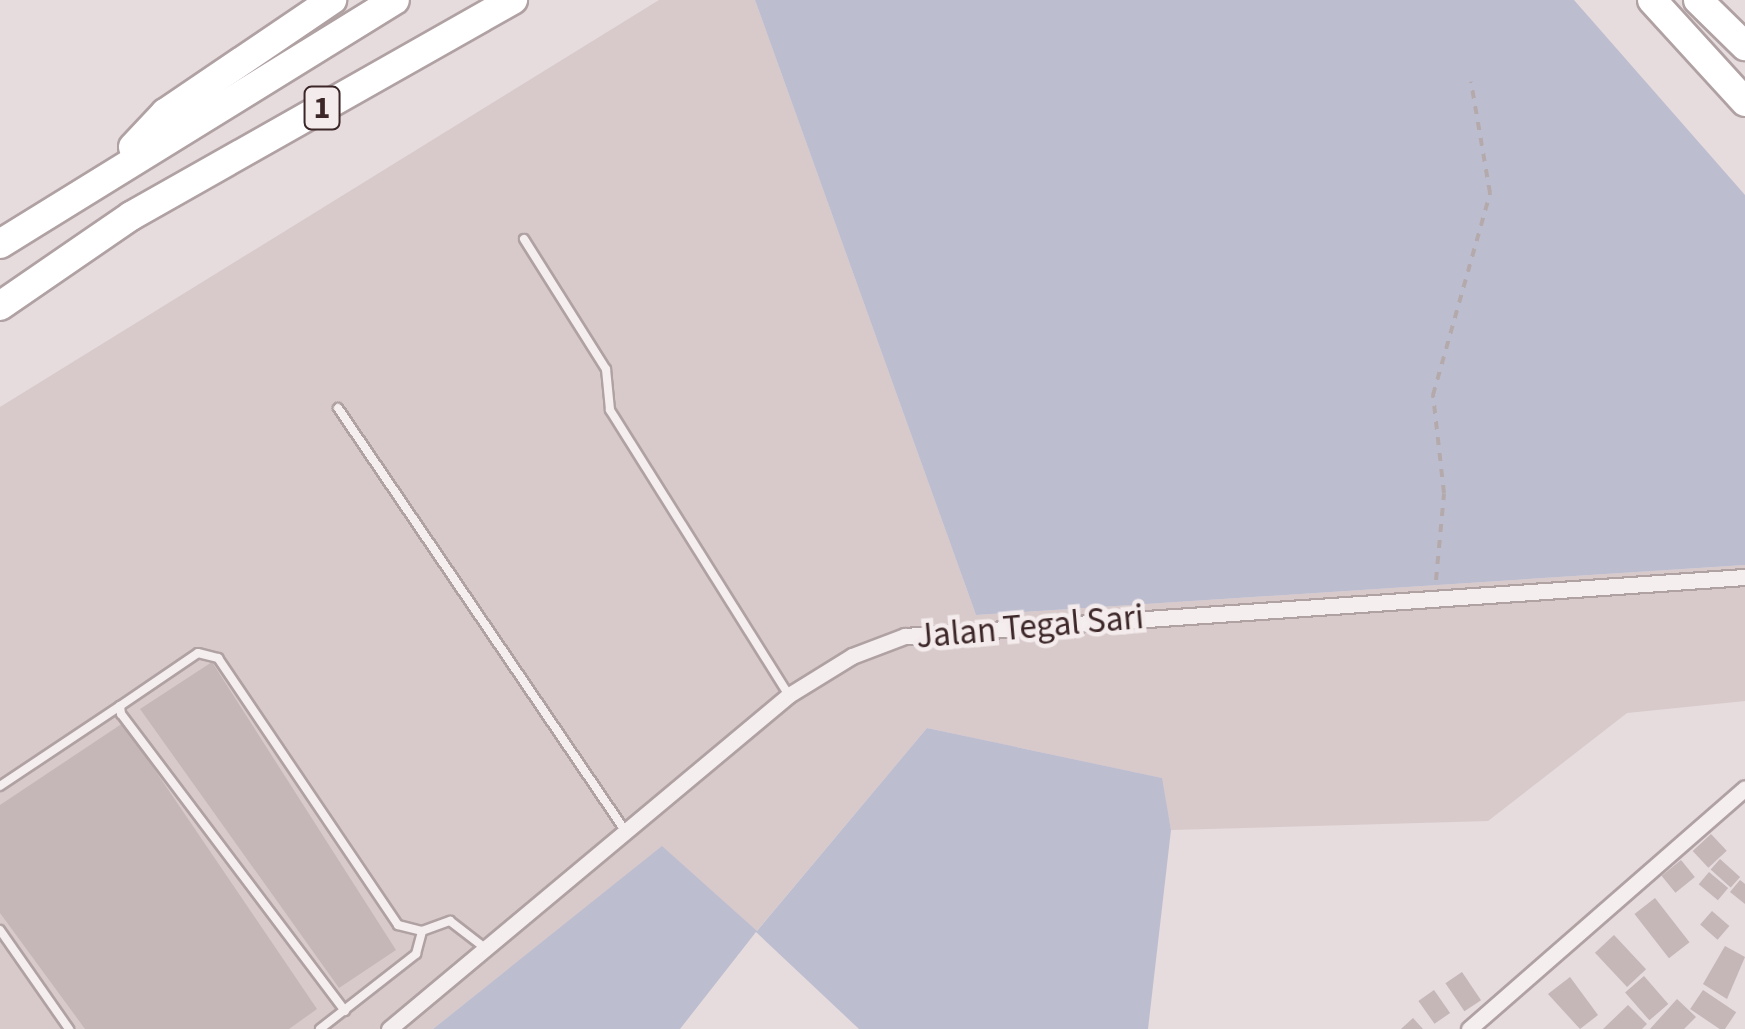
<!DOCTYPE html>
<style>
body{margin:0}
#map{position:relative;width:1745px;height:1029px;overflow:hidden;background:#e6dbdd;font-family:"Source Sans 3",sans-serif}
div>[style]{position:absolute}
.built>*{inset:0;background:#d8cacb}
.green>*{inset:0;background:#bdbdd0}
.building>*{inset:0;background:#c5b6b8;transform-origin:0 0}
.path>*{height:4px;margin-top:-2px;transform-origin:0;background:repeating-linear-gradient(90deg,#b5aaab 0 8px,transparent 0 16px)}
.roads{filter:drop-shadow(2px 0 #b0a1a3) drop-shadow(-2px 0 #b0a1a3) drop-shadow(0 2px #b0a1a3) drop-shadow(0 -2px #b0a1a3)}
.service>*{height:8px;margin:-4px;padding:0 4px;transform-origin:4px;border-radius:4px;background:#f4eeef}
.minor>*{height:15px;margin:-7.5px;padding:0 7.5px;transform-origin:7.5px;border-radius:7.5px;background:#f4eeef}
.motorway>*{height:28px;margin:-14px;padding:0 14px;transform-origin:14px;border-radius:14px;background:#fff}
span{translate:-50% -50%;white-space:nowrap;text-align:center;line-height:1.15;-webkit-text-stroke:9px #f4ebec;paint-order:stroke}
.shield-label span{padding:2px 8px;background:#f4ebec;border:2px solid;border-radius:8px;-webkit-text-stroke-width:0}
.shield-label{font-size:32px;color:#3c2628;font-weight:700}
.street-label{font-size:35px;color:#3c2628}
</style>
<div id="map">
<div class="built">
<div style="clip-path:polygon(659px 0,755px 0,976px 615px,1745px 565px,1745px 701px,1627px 713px,1488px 821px,1171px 830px,1161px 778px,927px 728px,756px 932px,662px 847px,433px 1029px,0 1029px,0 407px)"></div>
</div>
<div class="green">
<div style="clip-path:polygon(755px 0,1574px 0,1745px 195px,1745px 565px,976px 615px)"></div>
<div style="clip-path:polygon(927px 728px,1162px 778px,1171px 830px,1148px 1029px,859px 1029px,756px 932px,680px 1029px,433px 1029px,662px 846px,757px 931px)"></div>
</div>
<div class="building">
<div style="clip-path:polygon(212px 662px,396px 950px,339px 988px,140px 709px)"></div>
<div style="clip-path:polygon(123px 723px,317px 1009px,289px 1029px,85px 1029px,0 913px,0 805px)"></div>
<div style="left:1711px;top:834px;width:23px;height:25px;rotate:47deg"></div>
<div style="left:1720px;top:859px;width:27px;height:14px;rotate:42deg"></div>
<div style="left:1681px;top:860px;width:22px;height:25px;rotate:51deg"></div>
<div style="left:1709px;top:872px;width:25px;height:16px;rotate:40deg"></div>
<div style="clip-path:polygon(1740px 880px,1745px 884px,1745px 904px,1730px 892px)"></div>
<div style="left:1655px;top:898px;width:56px;height:26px;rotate:52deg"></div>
<div style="left:1712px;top:911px;width:23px;height:18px;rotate:41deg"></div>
<div style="left:1614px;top:935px;width:47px;height:26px;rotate:47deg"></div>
<div style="clip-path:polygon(1725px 946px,1745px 957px,1727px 999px,1703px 984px)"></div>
<div style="left:1462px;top:972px;width:34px;height:20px;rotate:56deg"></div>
<div style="left:1644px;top:976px;width:37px;height:25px;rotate:49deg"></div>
<div style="clip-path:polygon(1570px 977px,1598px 1015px,1580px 1029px,1548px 994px)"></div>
<div style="left:1434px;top:990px;width:28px;height:19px;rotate:55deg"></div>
<div style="left:1703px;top:990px;width:40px;height:23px;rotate:34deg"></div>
<div style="clip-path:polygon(1677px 999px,1696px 1017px,1684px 1029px,1650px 1029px)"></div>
<div style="clip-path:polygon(1628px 1005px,1647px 1024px,1642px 1029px,1603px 1029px)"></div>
<div style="clip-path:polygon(1413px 1018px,1423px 1029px,1401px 1029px)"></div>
</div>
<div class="path">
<div style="left:1436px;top:580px;width:87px;rotate:-84.7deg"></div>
<div style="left:1444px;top:493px;width:99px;rotate:-96.4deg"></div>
<div style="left:1433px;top:395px;width:210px;rotate:-74.2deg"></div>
<div style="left:1490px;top:193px;width:113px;rotate:-99.7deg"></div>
</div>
<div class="roads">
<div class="service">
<div style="left:524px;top:239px;width:154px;rotate:57.8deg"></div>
<div style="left:606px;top:369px;width:41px;rotate:84.4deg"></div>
<div style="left:610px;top:410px;width:337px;rotate:57.9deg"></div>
<div style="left:338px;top:408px;width:509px;rotate:55.81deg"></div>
<div style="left:0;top:786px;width:144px;rotate:-33.7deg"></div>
<div style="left:0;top:930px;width:121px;rotate:55.1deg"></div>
<div style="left:345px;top:1011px;width:372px;rotate:-127deg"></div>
<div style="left:121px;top:714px;width:8px;rotate:-97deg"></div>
<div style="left:120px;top:706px;width:94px;rotate:-34.2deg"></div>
<div style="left:198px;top:653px;width:21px;rotate:14deg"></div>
<div style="left:218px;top:658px;width:322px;rotate:56deg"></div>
<div style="left:398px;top:925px;width:25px;rotate:14deg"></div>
<div style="left:422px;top:931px;width:30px;rotate:-20deg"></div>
<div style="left:450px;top:921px;width:44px;rotate:37.6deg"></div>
<div style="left:320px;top:1029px;width:122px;rotate:-38deg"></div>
<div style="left:416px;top:954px;width:24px;rotate:-75deg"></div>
</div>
<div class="minor">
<div style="left:389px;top:1029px;width:521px;rotate:-39.86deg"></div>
<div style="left:789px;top:695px;width:74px;rotate:-31.8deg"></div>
<div style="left:852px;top:656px;width:57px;rotate:-20.7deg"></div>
<div style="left:905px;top:636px;width:842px;rotate:-4.02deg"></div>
<div style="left:1469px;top:1029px;width:366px;rotate:-41.1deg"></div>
</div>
<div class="motorway">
<div style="left:1652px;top:0;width:138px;rotate:47.6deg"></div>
<div style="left:1698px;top:0;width:66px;rotate:44.4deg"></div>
<div style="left:133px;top:147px;width:47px;rotate:-46.7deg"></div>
<div style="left:165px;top:113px;width:202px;rotate:-34.1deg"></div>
<div style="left:0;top:244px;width:464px;rotate:-31.7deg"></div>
<div style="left:0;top:306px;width:159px;rotate:-34.5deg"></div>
<div style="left:131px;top:216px;width:439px;rotate:-29.5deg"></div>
</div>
</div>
<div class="shield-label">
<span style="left:322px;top:108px">1</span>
</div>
<div class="street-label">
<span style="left:1030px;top:627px;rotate:-5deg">Jalan Tegal Sari</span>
</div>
</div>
